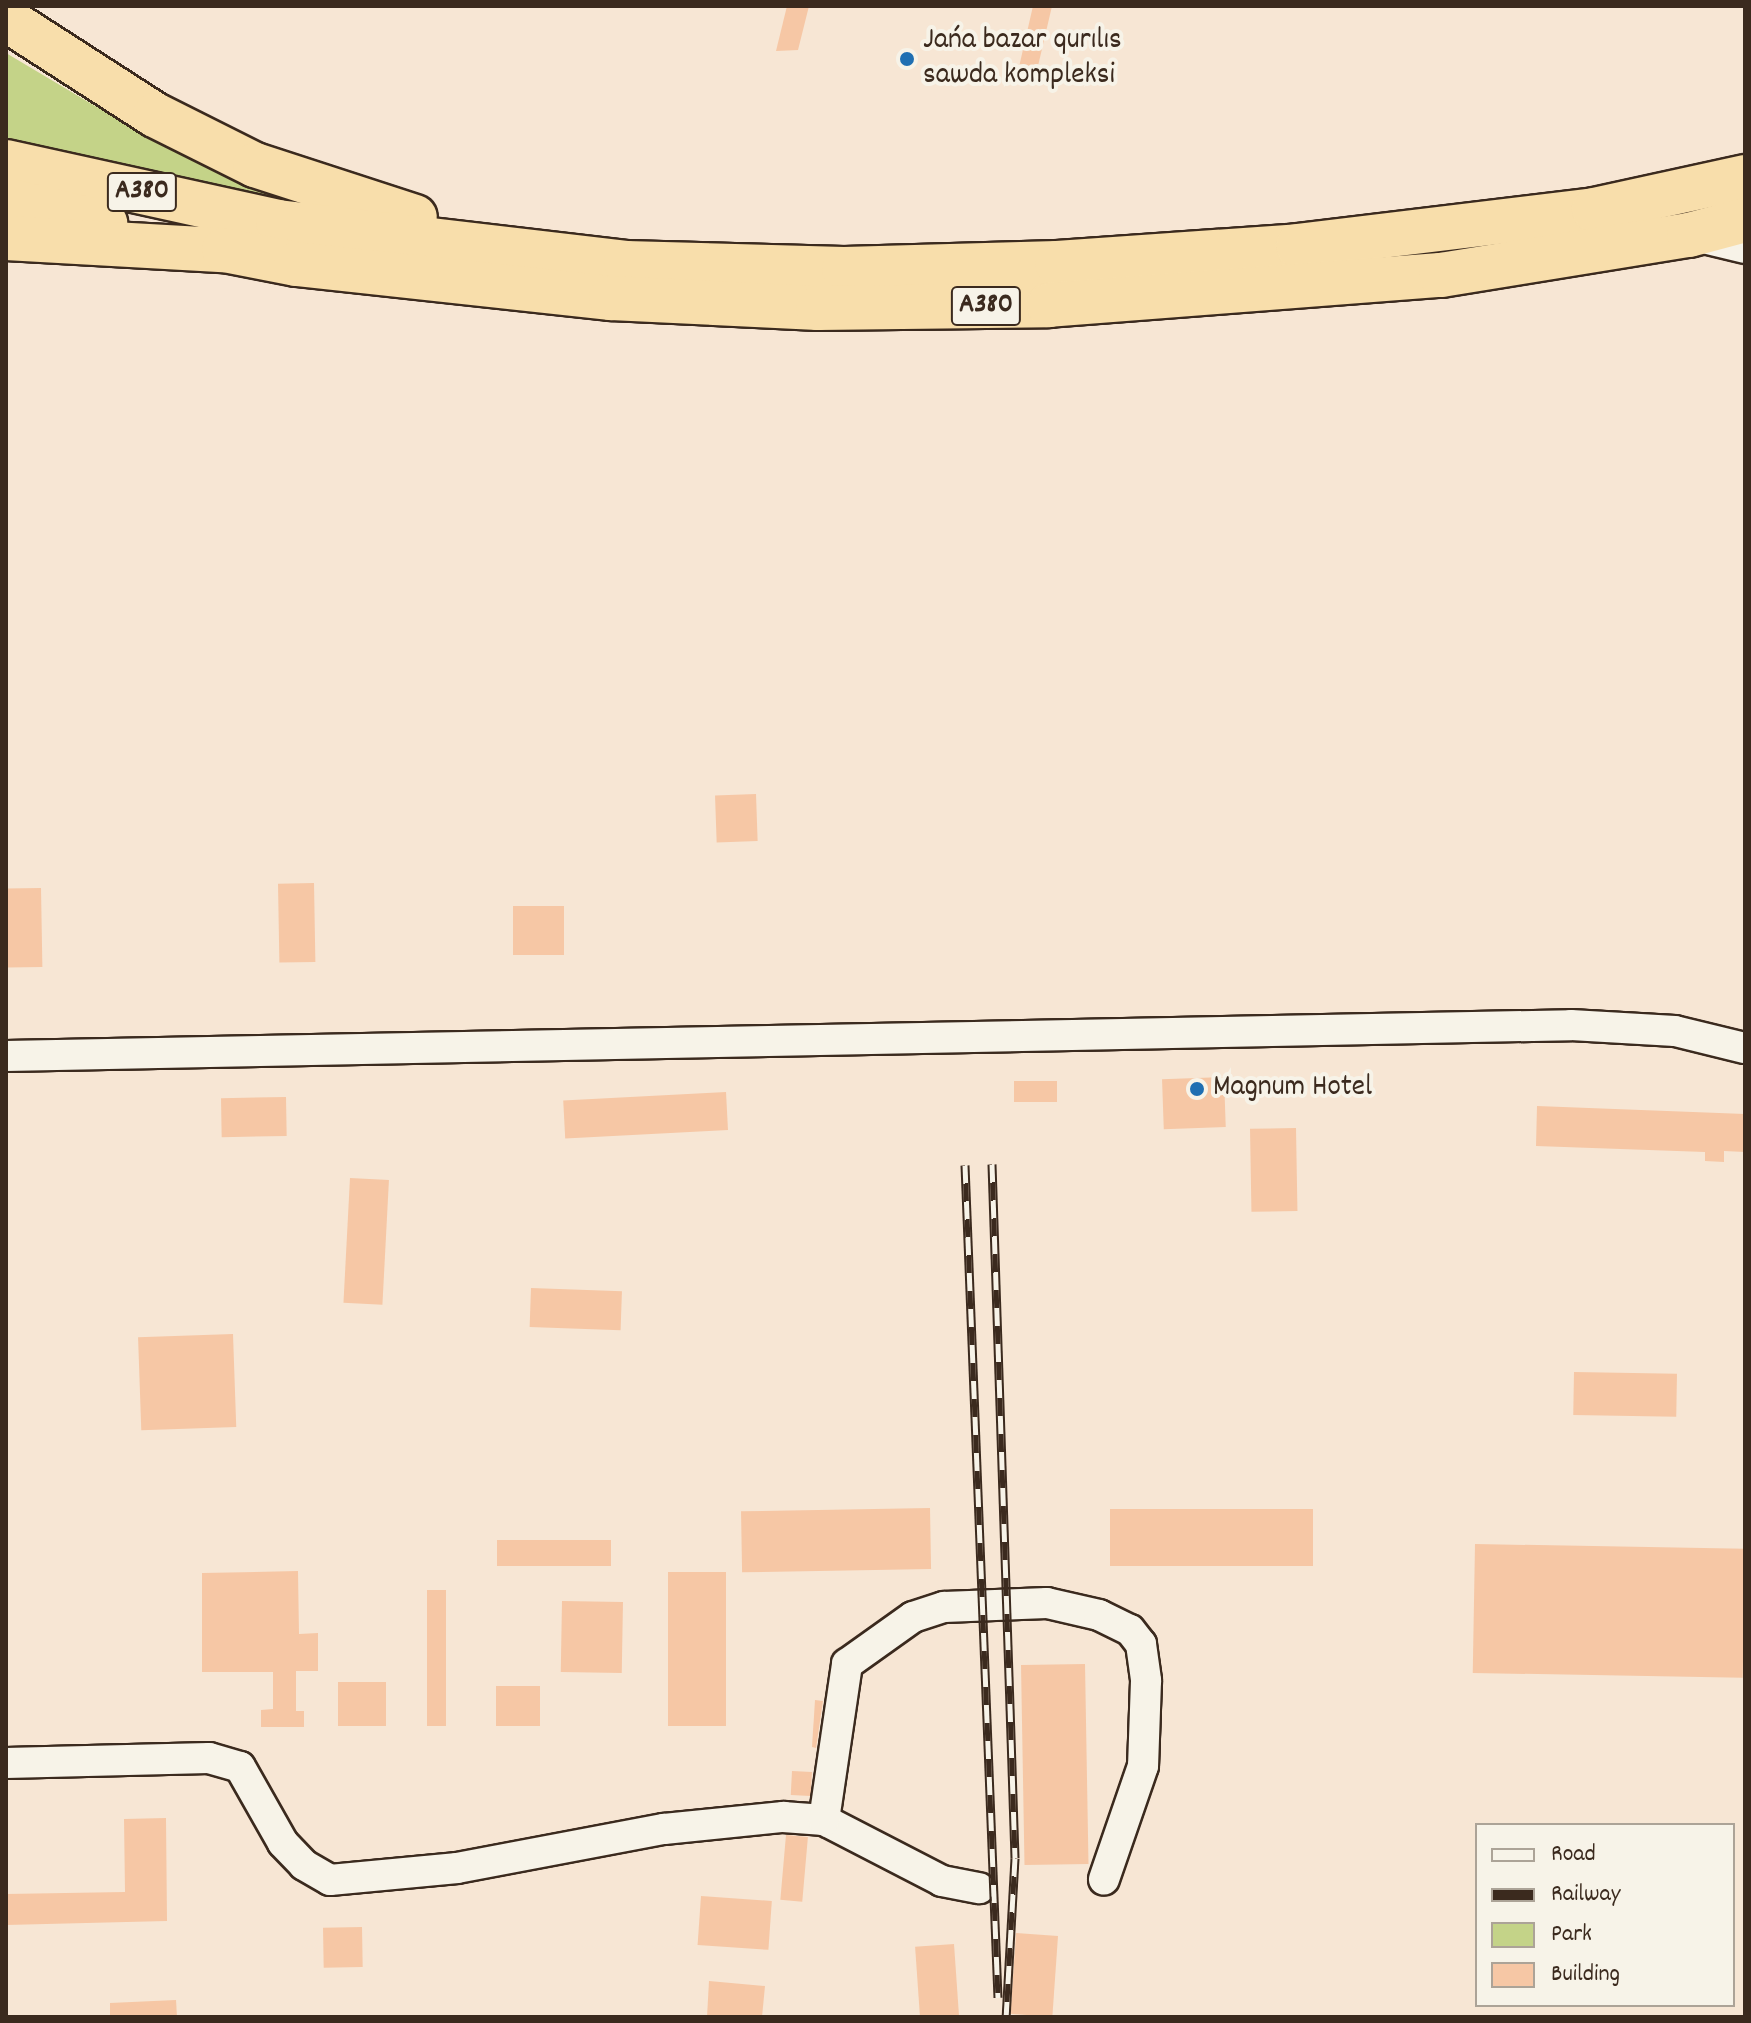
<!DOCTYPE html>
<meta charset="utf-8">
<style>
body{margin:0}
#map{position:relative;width:1751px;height:2023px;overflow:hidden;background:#f7e6d4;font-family:Dekko,sans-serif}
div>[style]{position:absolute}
.green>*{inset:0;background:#c4d388}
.building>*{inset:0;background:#f6c7a5;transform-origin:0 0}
.roads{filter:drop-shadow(2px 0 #3b2a1e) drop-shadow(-2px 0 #3b2a1e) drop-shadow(0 2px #3b2a1e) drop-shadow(0 -2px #3b2a1e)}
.minor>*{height:30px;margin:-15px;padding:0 15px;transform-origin:15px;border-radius:15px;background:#f7f3e8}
.highway>*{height:44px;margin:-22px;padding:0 22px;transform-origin:22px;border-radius:22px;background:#f8deab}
.rail>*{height:9px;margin-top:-4.5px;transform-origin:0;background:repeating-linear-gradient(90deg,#f7f3e8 0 18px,#3b2a1e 0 36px);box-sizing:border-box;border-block:2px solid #3b2a1e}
.dots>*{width:22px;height:22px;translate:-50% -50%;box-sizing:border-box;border:4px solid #f7f3e8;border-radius:50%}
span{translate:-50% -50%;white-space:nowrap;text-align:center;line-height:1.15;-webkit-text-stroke:8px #f7f3e8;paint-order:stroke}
.shield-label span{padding:2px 6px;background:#f7f3e8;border:2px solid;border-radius:6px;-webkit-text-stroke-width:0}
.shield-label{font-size:28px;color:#3b2a1e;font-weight:700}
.poi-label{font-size:30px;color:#3b2a1e}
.left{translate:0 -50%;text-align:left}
.frame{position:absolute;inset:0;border:8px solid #3b2a1e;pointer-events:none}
.legend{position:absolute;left:1475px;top:1823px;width:260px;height:184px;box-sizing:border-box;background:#f7f3e8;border:2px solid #aca397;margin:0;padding:10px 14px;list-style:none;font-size:24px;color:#3b2a1e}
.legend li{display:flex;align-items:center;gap:16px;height:40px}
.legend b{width:40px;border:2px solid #aca397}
</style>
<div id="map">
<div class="green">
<div style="clip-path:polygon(6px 53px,95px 106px,262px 186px,269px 194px,261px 203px,6px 142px)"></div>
</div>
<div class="building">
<div style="clip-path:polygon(787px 6px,809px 6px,798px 50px,776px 51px)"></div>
<div style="clip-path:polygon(1033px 6px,1052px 6px,1038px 66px,1019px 67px)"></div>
<div style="left:756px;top:794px;width:47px;height:41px;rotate:88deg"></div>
<div style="left:314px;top:883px;width:79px;height:36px;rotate:89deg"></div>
<div style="left:41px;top:888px;width:79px;height:35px;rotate:89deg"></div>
<div style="left:564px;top:906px;width:49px;height:51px;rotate:90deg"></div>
<div style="left:1224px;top:1077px;width:50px;height:62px;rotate:88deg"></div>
<div style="left:1057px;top:1081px;width:21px;height:43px;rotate:90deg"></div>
<div style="left:726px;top:1092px;width:38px;height:163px;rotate:87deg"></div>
<div style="left:286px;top:1097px;width:39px;height:65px;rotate:89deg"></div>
<div style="clip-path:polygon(1537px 1106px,1745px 1114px,1745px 1152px,1724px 1151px,1724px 1162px,1705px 1161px,1705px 1152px,1536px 1146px)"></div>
<div style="left:1296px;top:1128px;width:83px;height:46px;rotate:89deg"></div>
<div style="left:350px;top:1178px;width:39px;height:125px;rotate:3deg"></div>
<div style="left:531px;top:1288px;width:91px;height:39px;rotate:2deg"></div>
<div style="left:233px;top:1334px;width:93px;height:95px;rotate:88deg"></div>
<div style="left:1574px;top:1372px;width:103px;height:43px;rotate:1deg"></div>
<div style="left:930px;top:1508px;width:61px;height:189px;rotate:89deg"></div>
<div style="left:1313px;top:1509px;width:57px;height:203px;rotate:90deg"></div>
<div style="left:497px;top:1540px;width:114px;height:26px"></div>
<div style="left:1475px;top:1544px;width:270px;height:129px;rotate:1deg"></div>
<div style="clip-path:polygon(298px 1571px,299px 1634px,318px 1633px,318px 1671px,296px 1671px,296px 1711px,304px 1711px,304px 1727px,261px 1727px,261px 1710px,273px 1709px,273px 1672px,202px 1672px,202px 1573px)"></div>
<div style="left:668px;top:1572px;width:58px;height:154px"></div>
<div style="left:427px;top:1590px;width:19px;height:136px"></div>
<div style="left:562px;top:1601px;width:61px;height:71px;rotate:1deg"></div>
<div style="left:1085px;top:1664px;width:200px;height:64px;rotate:89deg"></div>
<div style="left:386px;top:1682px;width:44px;height:48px;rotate:90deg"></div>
<div style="left:540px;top:1686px;width:40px;height:44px;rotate:90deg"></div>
<div style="clip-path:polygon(815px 1700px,823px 1701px,816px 1748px,812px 1747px)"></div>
<div style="left:792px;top:1771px;width:20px;height:24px;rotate:3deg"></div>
<div style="clip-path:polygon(166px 1818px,167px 1921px,6px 1925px,6px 1894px,125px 1892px,124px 1819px)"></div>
<div style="left:786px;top:1835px;width:22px;height:65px;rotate:5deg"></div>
<div style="left:701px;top:1896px;width:71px;height:49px;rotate:4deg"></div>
<div style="left:362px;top:1927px;width:40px;height:39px;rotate:89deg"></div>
<div style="left:1058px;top:1936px;width:81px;height:42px;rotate:94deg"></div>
<div style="left:954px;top:1944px;width:73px;height:39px;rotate:86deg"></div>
<div style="clip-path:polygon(709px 1981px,765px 1986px,762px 2017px,707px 2017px)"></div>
<div style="clip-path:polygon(176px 2000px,177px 2017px,110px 2017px,110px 2003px)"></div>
</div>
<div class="roads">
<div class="minor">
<div style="left:1699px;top:237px;width:47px;rotate:13.4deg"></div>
<div style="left:6px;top:1056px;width:1565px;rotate:-1.13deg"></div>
<div style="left:1571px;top:1025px;width:104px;rotate:3.3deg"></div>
<div style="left:1675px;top:1031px;width:72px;rotate:13.7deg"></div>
<div style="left:6px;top:1763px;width:203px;rotate:-1.4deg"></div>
<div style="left:209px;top:1758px;width:32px;rotate:16deg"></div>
<div style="left:240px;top:1767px;width:87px;rotate:60.5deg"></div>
<div style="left:283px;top:1843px;width:30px;rotate:46deg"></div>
<div style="left:304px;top:1865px;width:30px;rotate:30deg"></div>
<div style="left:330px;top:1880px;width:128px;rotate:-5.4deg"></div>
<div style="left:457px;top:1868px;width:211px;rotate:-10.7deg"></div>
<div style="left:664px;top:1829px;width:120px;rotate:-5.8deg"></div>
<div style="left:783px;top:1817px;width:41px;rotate:4.2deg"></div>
<div style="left:824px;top:1820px;width:133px;rotate:27.3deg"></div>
<div style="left:942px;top:1881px;width:38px;rotate:11deg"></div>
<div style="left:824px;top:1820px;width:158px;rotate:-81.6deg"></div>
<div style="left:847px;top:1664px;width:81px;rotate:-35.5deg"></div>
<div style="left:913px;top:1617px;width:33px;rotate:-18deg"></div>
<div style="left:944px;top:1607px;width:103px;rotate:-2.2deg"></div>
<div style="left:1047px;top:1603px;width:53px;rotate:13deg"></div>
<div style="left:1099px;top:1615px;width:34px;rotate:26deg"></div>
<div style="left:1130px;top:1630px;width:18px;rotate:52deg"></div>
<div style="left:1141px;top:1644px;width:37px;rotate:82deg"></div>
<div style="left:1146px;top:1681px;width:85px;rotate:92deg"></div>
<div style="left:1143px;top:1766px;width:120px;rotate:109deg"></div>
</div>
<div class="highway">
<div style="left:6px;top:19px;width:177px;rotate:32.8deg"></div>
<div style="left:155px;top:115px;width:112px;rotate:26.6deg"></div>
<div style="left:255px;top:165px;width:168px;rotate:18deg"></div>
<div style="left:6px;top:162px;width:279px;rotate:12.4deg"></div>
<div style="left:278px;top:222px;width:350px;rotate:6.7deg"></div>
<div style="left:626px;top:263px;width:218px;rotate:1.6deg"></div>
<div style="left:844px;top:269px;width:213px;rotate:-1.6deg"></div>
<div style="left:1057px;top:263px;width:242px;rotate:-4deg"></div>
<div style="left:1298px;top:246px;width:298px;rotate:-6.9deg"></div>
<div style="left:1594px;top:210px;width:155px;rotate:-12.3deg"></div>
<div style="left:6px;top:200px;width:102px;rotate:13.1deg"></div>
<div style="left:6px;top:238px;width:218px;rotate:3.2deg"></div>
<div style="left:224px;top:250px;width:73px;rotate:11deg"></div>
<div style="left:296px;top:264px;width:317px;rotate:6.2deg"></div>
<div style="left:611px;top:298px;width:207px;rotate:2.8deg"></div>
<div style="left:818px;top:308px;width:231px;rotate:-0.7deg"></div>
<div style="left:1049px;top:305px;width:393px;rotate:-4.4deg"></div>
<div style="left:1441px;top:275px;width:251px;rotate:-9.2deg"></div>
<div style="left:1689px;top:235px;width:58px;rotate:-15deg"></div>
</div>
</div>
<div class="rail">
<div style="left:992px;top:1164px;width:694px;rotate:88.1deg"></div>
<div style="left:1015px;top:1858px;width:159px;rotate:93.2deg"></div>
<div style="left:965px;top:1165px;width:833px;rotate:87.73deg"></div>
</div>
<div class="dots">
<div style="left:907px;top:59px;background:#1f6fb2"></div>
<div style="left:1197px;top:1089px;background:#1f6fb2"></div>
</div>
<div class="shield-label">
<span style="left:142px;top:192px">A380</span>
<span style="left:986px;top:306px">A380</span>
</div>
<div class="poi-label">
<span class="left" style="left:923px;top:59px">Jańa bazar qurılıs<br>sawda kompleksi</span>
<span class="left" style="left:1213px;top:1089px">Magnum Hotel</span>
</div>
<div class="frame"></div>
<ul class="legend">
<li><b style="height:10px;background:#f7f3e8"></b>Road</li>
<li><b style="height:10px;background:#3b2a1e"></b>Railway</li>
<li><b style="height:22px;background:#c4d388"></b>Park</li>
<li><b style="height:22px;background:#f6c7a5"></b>Building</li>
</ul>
</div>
